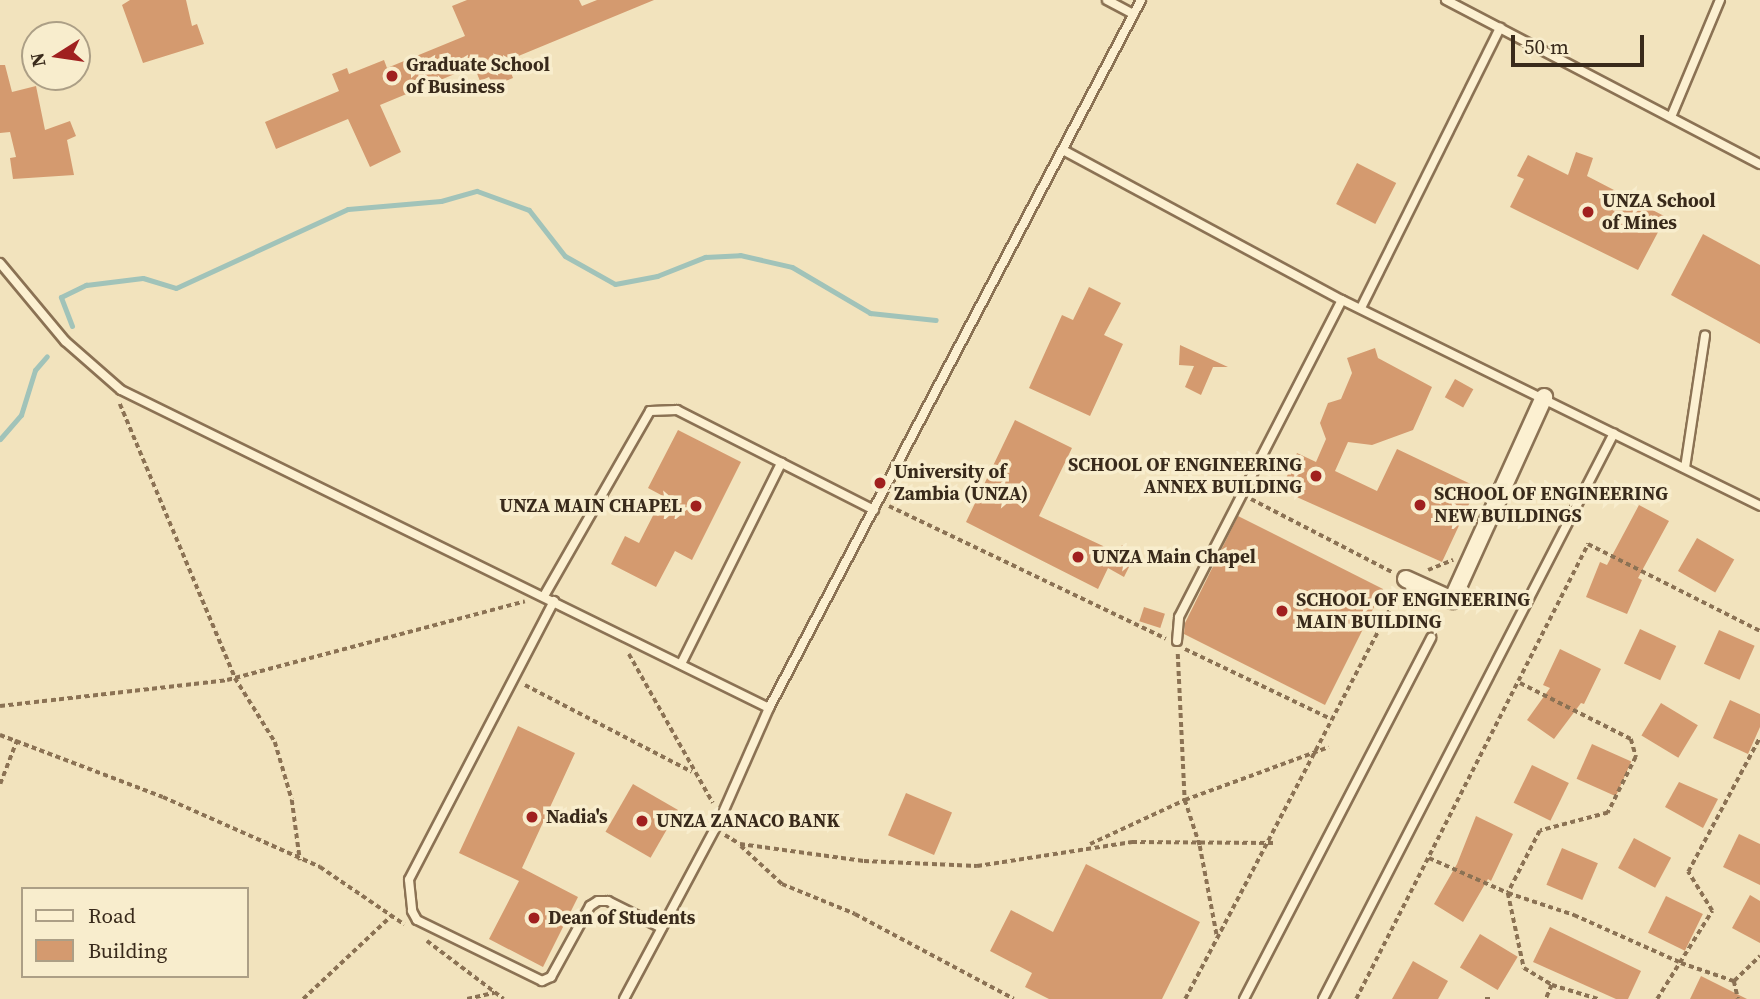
<!DOCTYPE html>
<style>
body{margin:0}
#map{position:relative;width:1760px;height:999px;overflow:hidden;background:#f2e3bd;font-family:"Source Serif 4",serif}
div>[style]{position:absolute}
.stream>*{height:5px;margin:-2.5px;padding:0 2.5px;transform-origin:2.5px;border-radius:2.5px;background:#a1c3b9}
.building>*{inset:0;background:#d49a6f;transform-origin:0 0}
.path>*{height:3.5px;margin-top:-1.75px;transform-origin:0;background:repeating-linear-gradient(90deg,#8b7254 0 5px,transparent 0 8.5px)}
.roads{filter:drop-shadow(2px 0 #8b7254) drop-shadow(-2px 0 #8b7254) drop-shadow(0 2px #8b7254) drop-shadow(0 -2px #8b7254)}
.service>*{height:8px;margin:-4px;padding:0 4px;transform-origin:4px;border-radius:4px;background:#fcf0d1}
.minor>*{height:16px;margin:-8px;padding:0 8px;transform-origin:8px;border-radius:8px;background:#fcf0d1}
.dots>*{width:19px;height:19px;translate:-50% -50%;box-sizing:border-box;border:4px solid #f8edcd;border-radius:50%}
span{translate:-50% -50%;white-space:nowrap;text-align:center;line-height:1.15;-webkit-text-stroke:7px #f8edcd;paint-order:stroke}
.poi-label{font-size:19px;color:#392a1b;font-weight:700}
.left{translate:0 -50%;text-align:left}
.right{translate:-100% -50%;text-align:right}
.legend{position:absolute;left:21px;top:887px;width:228px;height:91px;box-sizing:border-box;background:#f8edcd;border:2px solid #ac9f86;margin:0;padding:9px 12px;list-style:none;font-size:21px;color:#392a1b}
.legend li{display:flex;align-items:center;gap:14px;height:35px}
.legend b{width:35px;border:2px solid #ac9f86}
.north{position:absolute;left:21px;top:21px;width:70px;height:70px;box-sizing:border-box;background:#f8edcd;border:2px solid #ac9f86;border-radius:50%;rotate:258deg;font-size:19px;font-weight:700;line-height:28px;text-align:center;color:#392a1b}
.north::after{content:'';display:block;margin:auto;width:24px;height:32px;background:#a0201f;clip-path:polygon(50% 0,100% 100%,50% 72%,0 100%)}
.scale{position:absolute;left:1511px;top:35px;width:133px;height:32px;box-sizing:border-box;border:4px solid #392a1b;border-top:0;padding-left:9px;font-size:21px;line-height:24px;white-space:nowrap;color:#392a1b;-webkit-text-stroke:5px #f8edcd;paint-order:stroke}
</style>
<div id="map">
<div class="stream">
<div style="left:72px;top:326px;width:31px;rotate:-111deg"></div>
<div style="left:61px;top:297px;width:28px;rotate:-26deg"></div>
<div style="left:86px;top:285px;width:57px;rotate:-7deg"></div>
<div style="left:143px;top:278px;width:34px;rotate:17deg"></div>
<div style="left:176px;top:288px;width:189px;rotate:-24.7deg"></div>
<div style="left:348px;top:209px;width:93px;rotate:-4.9deg"></div>
<div style="left:441px;top:201px;width:37px;rotate:-16deg"></div>
<div style="left:477px;top:191px;width:55px;rotate:20.1deg"></div>
<div style="left:529px;top:210px;width:58px;rotate:52deg"></div>
<div style="left:565px;top:256px;width:57px;rotate:29.2deg"></div>
<div style="left:615px;top:284px;width:43px;rotate:-10.8deg"></div>
<div style="left:657px;top:276px;width:52px;rotate:-21.6deg"></div>
<div style="left:705px;top:257px;width:35px;rotate:-3deg"></div>
<div style="left:740px;top:255px;width:53px;rotate:13deg"></div>
<div style="left:792px;top:267px;width:91px;rotate:30.5deg"></div>
<div style="left:870px;top:313px;width:66px;rotate:6.1deg"></div>
<div style="left:0;top:439px;width:32px;rotate:-49deg"></div>
<div style="left:21px;top:415px;width:47px;rotate:-72.7deg"></div>
<div style="left:35px;top:370px;width:18px;rotate:-49deg"></div>
</div>
<div class="building">
<div style="clip-path:polygon(130px 0,186px 0,192px 26px,197px 24px,204px 44px,143px 63px,122px 5px)"></div>
<div style="clip-path:polygon(467px 0,579px 0,582px 6px,597px 0,654px 0,516px 57px,520px 66px,510px 70px,513px 78px,493px 86px,489px 77px,480px 81px,474px 66px,380px 105px,401px 152px,370px 167px,348px 119px,276px 149px,265px 122px,339px 91px,332px 74px,347px 68px,349px 74px,384px 60px,387px 68px,465px 36px,452px 6px)"></div>
<div style="clip-path:polygon(0 65px,5px 65px,12px 92px,36px 86px,45px 130px,70px 121px,76px 136px,67px 140px,74px 175px,13px 179px,10px 158px,16px 157px,10px 132px,0 133px)"></div>
<div style="clip-path:polygon(1576px 152px,1593px 158px,1587px 176px,1666px 217px,1638px 270px,1510px 207px,1524px 179px,1517px 176px,1528px 155px,1568px 175px)"></div>
<div style="left:1357px;top:163px;width:44px;height:46px;rotate:27deg"></div>
<div style="clip-path:polygon(1703px 234px,1760px 265px,1760px 344px,1671px 295px)"></div>
<div style="clip-path:polygon(1089px 287px,1121px 303px,1104px 335px,1123px 344px,1090px 416px,1029px 388px,1062px 315px,1073px 320px)"></div>
<div style="clip-path:polygon(1180px 345px,1228px 367px,1213px 367px,1201px 395px,1185px 387px,1194px 366px,1179px 365px)"></div>
<div style="clip-path:polygon(1375px 348px,1378px 358px,1432px 387px,1413px 430px,1372px 445px,1348px 442px,1335px 471px,1377px 491px,1397px 449px,1477px 487px,1442px 562px,1281px 490px,1297px 453px,1316px 462px,1326px 439px,1320px 423px,1328px 403px,1341px 399px,1352px 373px,1347px 358px)"></div>
<div style="left:1455px;top:379px;width:21px;height:21px;rotate:29deg"></div>
<div style="clip-path:polygon(1015px 420px,1072px 448px,1039px 516px,1118px 553px,1122px 545px,1136px 553px,1124px 577px,1108px 568px,1098px 589px,966px 522px)"></div>
<div style="clip-path:polygon(678px 430px,741px 462px,692px 560px,675px 551px,656px 587px,611px 564px,625px 536px,639px 543px,663px 496px,648px 488px)"></div>
<div style="clip-path:polygon(1639px 505px,1669px 521px,1638px 578px,1642px 580px,1627px 614px,1586px 597px,1600px 562px,1607px 565px)"></div>
<div style="clip-path:polygon(1238px 516px,1383px 589px,1325px 705px,1184px 634px,1185px 623px)"></div>
<div style="left:1697px;top:538px;width:43px;height:38px;rotate:30deg"></div>
<div style="left:1144px;top:607px;width:22px;height:15px;rotate:18deg"></div>
<div style="left:1640px;top:629px;width:40px;height:38px;rotate:25deg"></div>
<div style="left:1719px;top:630px;width:39px;height:37px;rotate:24deg"></div>
<div style="clip-path:polygon(1560px 649px,1601px 669px,1584px 704px,1581px 703px,1554px 739px,1527px 720px,1550px 688px,1543px 685px)"></div>
<div style="clip-path:polygon(1730px 700px,1760px 714px,1760px 727px,1748px 754px,1713px 738px)"></div>
<div style="left:1661px;top:703px;width:43px;height:38px;rotate:31deg"></div>
<div style="clip-path:polygon(518px 726px,575px 753px,522px 868px,578px 897px,543px 967px,489px 939px,519px 881px,459px 853px)"></div>
<div style="left:1592px;top:744px;width:43px;height:38px;rotate:24deg"></div>
<div style="left:1532px;top:765px;width:41px;height:42px;rotate:26deg"></div>
<div style="clip-path:polygon(1679px 782px,1718px 799px,1703px 828px,1665px 807px)"></div>
<div style="left:633px;top:784px;width:52px;height:55px;rotate:30deg"></div>
<div style="left:906px;top:793px;width:50px;height:46px;rotate:23deg"></div>
<div style="clip-path:polygon(1476px 816px,1513px 834px,1491px 881px,1488px 879px,1463px 922px,1434px 904px,1457px 864px)"></div>
<div style="clip-path:polygon(1739px 834px,1760px 844px,1760px 885px,1723px 867px)"></div>
<div style="left:1634px;top:838px;width:42px;height:34px;rotate:28deg"></div>
<div style="left:1562px;top:848px;width:39px;height:40px;rotate:23deg"></div>
<div style="clip-path:polygon(1086px 864px,1200px 922px,1162px 999px,1049px 999px,1025px 987px,1032px 973px,990px 951px,1011px 910px,1053px 932px)"></div>
<div style="clip-path:polygon(1750px 895px,1760px 901px,1760px 943px,1732px 928px)"></div>
<div style="left:1666px;top:896px;width:41px;height:41px;rotate:26deg"></div>
<div style="clip-path:polygon(1550px 927px,1641px 971px,1628px 999px,1616px 999px,1533px 962px)"></div>
<div style="left:1480px;top:934px;width:44px;height:39px;rotate:31deg"></div>
<div style="clip-path:polygon(1413px 961px,1448px 981px,1438px 999px,1392px 999px)"></div>
<div style="clip-path:polygon(1701px 976px,1747px 999px,1690px 999px)"></div>
</div>
<div class="path">
<div style="left:120px;top:404px;width:297px;rotate:67.2deg"></div>
<div style="left:235px;top:678px;width:75px;rotate:58deg"></div>
<div style="left:275px;top:742px;width:60px;rotate:73.7deg"></div>
<div style="left:292px;top:800px;width:61px;rotate:82.4deg"></div>
<div style="left:1251px;top:499px;width:161px;rotate:27.4deg"></div>
<div style="left:889px;top:506px;width:307px;rotate:25.6deg"></div>
<div style="left:1428px;top:570px;width:27px;rotate:-22deg"></div>
<div style="left:1185px;top:649px;width:162px;rotate:25.6deg"></div>
<div style="left:629px;top:654px;width:171px;rotate:60.6deg"></div>
<div style="left:1178px;top:654px;width:146px;rotate:87.3deg"></div>
<div style="left:1185px;top:800px;width:48px;rotate:71.9deg"></div>
<div style="left:1200px;top:846px;width:92px;rotate:79.3deg"></div>
<div style="left:1520px;top:683px;width:124px;rotate:26.8deg"></div>
<div style="left:1631px;top:739px;width:19px;rotate:74deg"></div>
<div style="left:1636px;top:757px;width:63px;rotate:116.6deg"></div>
<div style="left:1608px;top:813px;width:70px;rotate:165.2deg"></div>
<div style="left:1540px;top:831px;width:70px;rotate:117.3deg"></div>
<div style="left:1508px;top:893px;width:70px;rotate:18.4deg"></div>
<div style="left:1574px;top:915px;width:115px;rotate:24.1deg"></div>
<div style="left:525px;top:685px;width:188px;rotate:27.5deg"></div>
<div style="left:0;top:706px;width:228px;rotate:-6.5deg"></div>
<div style="left:227px;top:680px;width:308px;rotate:-14.8deg"></div>
<div style="left:0;top:735px;width:174px;rotate:20.8deg"></div>
<div style="left:163px;top:797px;width:172px;rotate:24deg"></div>
<div style="left:320px;top:867px;width:102px;rotate:34.2deg"></div>
<div style="left:0;top:784px;width:47px;rotate:-68.9deg"></div>
<div style="left:725px;top:835px;width:17px;rotate:31deg"></div>
<div style="left:740px;top:844px;width:125px;rotate:7.8deg"></div>
<div style="left:864px;top:861px;width:113px;rotate:2.5deg"></div>
<div style="left:977px;top:866px;width:157px;rotate:-8.8deg"></div>
<div style="left:1132px;top:842px;width:144px;rotate:0.4deg"></div>
<div style="left:1090px;top:844px;width:105px;rotate:-24.9deg"></div>
<div style="left:1185px;top:800px;width:153px;rotate:-20.2deg"></div>
<div style="left:741px;top:846px;width:56px;rotate:42.8deg"></div>
<div style="left:782px;top:884px;width:79px;rotate:22.3deg"></div>
<div style="left:855px;top:914px;width:180px;rotate:28.1deg"></div>
<div style="left:1429px;top:858px;width:86px;rotate:23.9deg"></div>
<div style="left:1508px;top:893px;width:77px;rotate:78deg"></div>
<div style="left:1524px;top:968px;width:33px;rotate:31deg"></div>
<div style="left:1552px;top:985px;width:15px;rotate:113deg"></div>
<div style="left:427px;top:941px;width:96px;rotate:37deg"></div>
<div style="left:1681px;top:963px;width:56px;rotate:18.8deg"></div>
<div style="left:1734px;top:981px;width:18px;rotate:77deg"></div>
<div style="left:1734px;top:981px;width:36px;rotate:-44deg"></div>
<div style="left:1552px;top:985px;width:48px;rotate:16.9deg"></div>
<div style="left:303px;top:999px;width:121px;rotate:-43.3deg"></div>
<div style="left:467px;top:999px;width:28px;rotate:-13deg"></div>
<div style="left:1185px;top:999px;width:460px;rotate:-62.3deg"></div>
<div style="left:1356px;top:999px;width:511px;rotate:-62.98deg"></div>
<div style="left:1588px;top:544px;width:193px;rotate:26.8deg"></div>
<div style="left:1485px;top:999px;width:5px"></div>
<div style="left:1657px;top:999px;width:104px;rotate:-58deg"></div>
<div style="left:1712px;top:911px;width:46px;rotate:-121.6deg"></div>
<div style="left:1688px;top:872px;width:153px;rotate:-61.9deg"></div>
</div>
<div class="roads">
<div class="service">
<div style="left:1107px;top:0;width:30px;rotate:28deg"></div>
<div style="left:1446px;top:0;width:354px;rotate:27.6deg"></div>
<div style="left:1671px;top:117px;width:127px;rotate:-67.3deg"></div>
<div style="left:1063px;top:150px;width:317px;rotate:28.3deg"></div>
<div style="left:1342px;top:300px;width:466px;rotate:26.2deg"></div>
<div style="left:0;top:263px;width:102px;rotate:50.2deg"></div>
<div style="left:65px;top:341px;width:74px;rotate:41.2deg"></div>
<div style="left:121px;top:390px;width:722px;rotate:26.14deg"></div>
<div style="left:1361px;top:308px;width:313px;rotate:-63.6deg"></div>
<div style="left:1685px;top:468px;width:134px;rotate:-81.4deg"></div>
<div style="left:544px;top:596px;width:213px;rotate:-60.2deg"></div>
<div style="left:650px;top:411px;width:27px;rotate:-2deg"></div>
<div style="left:677px;top:410px;width:221px;rotate:26.9deg"></div>
<div style="left:554px;top:601px;width:314px;rotate:117.5deg"></div>
<div style="left:409px;top:880px;width:31px;rotate:84deg"></div>
<div style="left:412px;top:911px;width:10px;rotate:61deg"></div>
<div style="left:417px;top:920px;width:139px;rotate:26deg"></div>
<div style="left:542px;top:981px;width:10px;rotate:-24deg"></div>
<div style="left:551px;top:977px;width:81px;rotate:-61.2deg"></div>
<div style="left:590px;top:906px;width:9px;rotate:-32deg"></div>
<div style="left:598px;top:901px;width:10px"></div>
<div style="left:608px;top:901px;width:60px;rotate:26.6deg"></div>
<div style="left:1177px;top:641px;width:24px;rotate:-85deg"></div>
<div style="left:1179px;top:617px;width:356px;rotate:-62.8deg"></div>
<div style="left:681px;top:664px;width:225px;rotate:-63.5deg"></div>
<div style="left:624px;top:999px;width:206px;rotate:-61.9deg"></div>
<div style="left:721px;top:817px;width:119px;rotate:-66.2deg"></div>
<div style="left:769px;top:708px;width:800px;rotate:-62.28deg"></div>
<div style="left:1244px;top:999px;width:407px;rotate:-62.6deg"></div>
<div style="left:1323px;top:999px;width:636px;rotate:-62.79deg"></div>
</div>
<div class="minor">
<div style="left:1406px;top:579px;width:51px;rotate:24.5deg"></div>
<div style="left:1452px;top:600px;width:223px;rotate:-65.6deg"></div>
</div>
</div>
<div class="dots">
<div style="left:392px;top:76px;background:#a0201f"></div>
<div style="left:1588px;top:212px;background:#a0201f"></div>
<div style="left:1316px;top:476px;background:#a0201f"></div>
<div style="left:880px;top:483px;background:#a0201f"></div>
<div style="left:1420px;top:505px;background:#a0201f"></div>
<div style="left:696px;top:506px;background:#a0201f"></div>
<div style="left:1078px;top:557px;background:#a0201f"></div>
<div style="left:1282px;top:611px;background:#a0201f"></div>
<div style="left:532px;top:817px;background:#a0201f"></div>
<div style="left:642px;top:821px;background:#a0201f"></div>
<div style="left:534px;top:918px;background:#a0201f"></div>
</div>
<div class="poi-label">
<span class="left" style="left:406px;top:76px">Graduate School<br>of Business</span>
<span class="left" style="left:1602px;top:212px">UNZA School<br>of Mines</span>
<span class="right" style="left:1302px;top:476px">SCHOOL OF ENGINEERING<br>ANNEX BUILDING</span>
<span class="left" style="left:894px;top:483px">University of<br>Zambia (UNZA)</span>
<span class="left" style="left:1434px;top:505px">SCHOOL OF ENGINEERING<br>NEW BUILDINGS</span>
<span class="right" style="left:682px;top:506px">UNZA MAIN CHAPEL</span>
<span class="left" style="left:1092px;top:557px">UNZA Main Chapel</span>
<span class="left" style="left:1296px;top:611px">SCHOOL OF ENGINEERING<br>MAIN BUILDING</span>
<span class="left" style="left:546px;top:817px">Nadia's</span>
<span class="left" style="left:656px;top:821px">UNZA ZANACO BANK</span>
<span class="left" style="left:548px;top:918px">Dean of Students</span>
</div>
<ul class="legend">
<li><b style="height:9px;background:#fcf0d1"></b>Road</li>
<li><b style="height:19px;background:#d49a6f"></b>Building</li>
</ul>
<div class="north">N</div>
<div class="scale">50 m</div>
</div>
